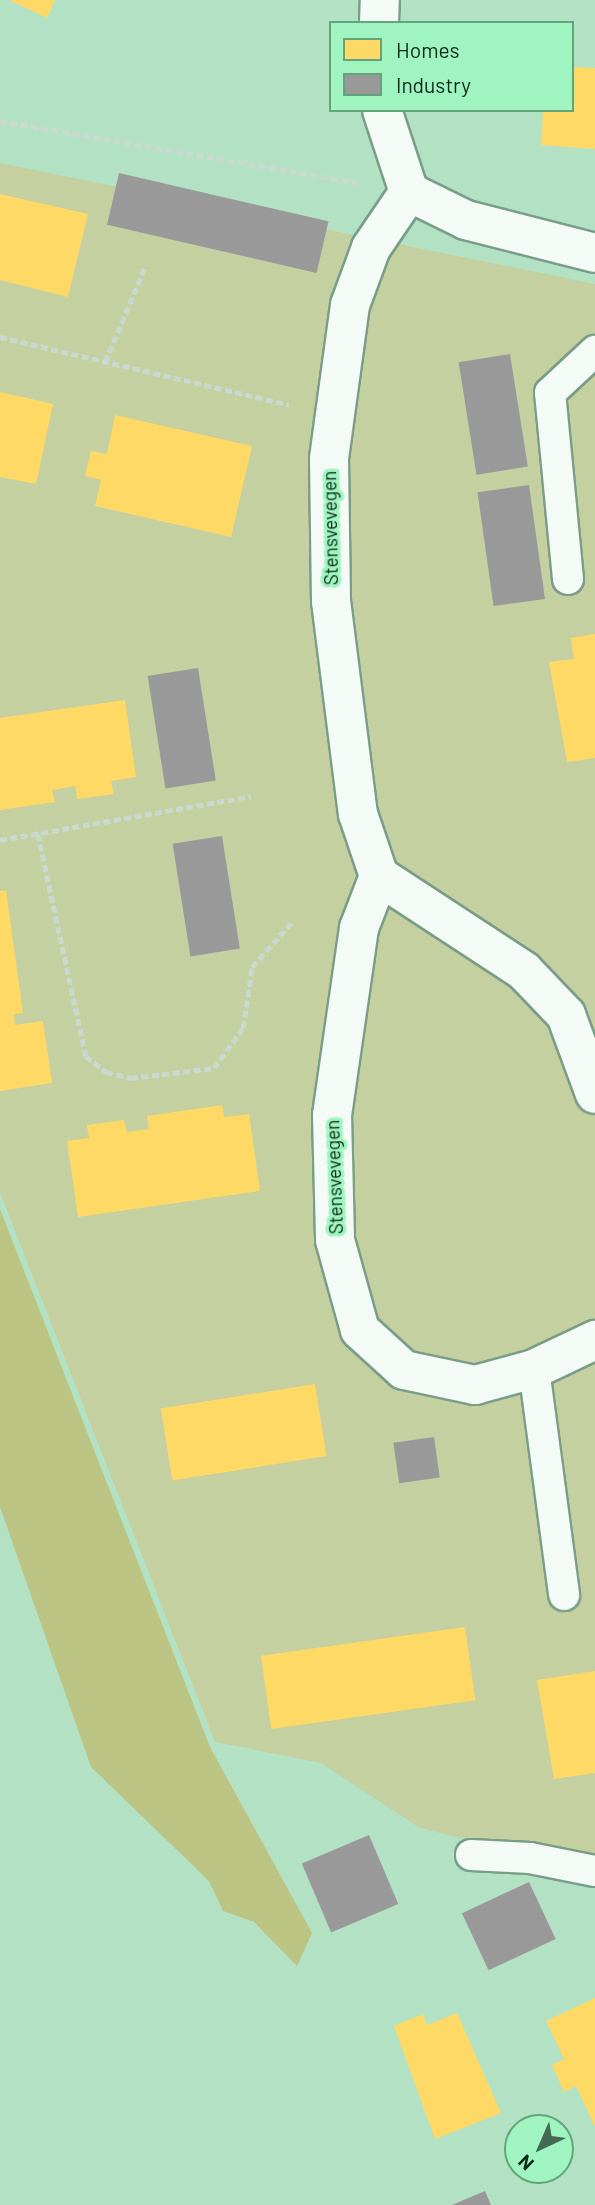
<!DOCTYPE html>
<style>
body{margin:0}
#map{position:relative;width:595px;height:2205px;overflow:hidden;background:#b3e1c4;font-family:Barlow,sans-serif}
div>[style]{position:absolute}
.green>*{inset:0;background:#c5d0a0}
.forest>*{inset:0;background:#bcc484}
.homes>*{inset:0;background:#ffd966;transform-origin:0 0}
.industry>*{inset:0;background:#999;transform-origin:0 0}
.path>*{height:4.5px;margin-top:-2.25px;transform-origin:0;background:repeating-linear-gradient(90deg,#cad9d0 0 7px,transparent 0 10.5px)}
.roads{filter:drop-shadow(2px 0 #799e88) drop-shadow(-2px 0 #799e88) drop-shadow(0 2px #799e88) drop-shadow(0 -2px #799e88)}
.lane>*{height:30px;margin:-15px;padding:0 15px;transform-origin:15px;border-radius:15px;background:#f4faf6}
.street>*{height:38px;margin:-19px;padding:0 19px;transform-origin:19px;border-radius:19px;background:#f4faf6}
span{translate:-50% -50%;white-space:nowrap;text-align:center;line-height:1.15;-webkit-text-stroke:7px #a0f4bf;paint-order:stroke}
.street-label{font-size:19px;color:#072b18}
.legend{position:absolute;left:329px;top:21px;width:245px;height:91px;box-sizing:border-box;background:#a0f4bf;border:2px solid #63a47c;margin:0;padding:9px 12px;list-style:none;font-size:21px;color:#072b18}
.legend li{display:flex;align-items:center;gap:14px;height:35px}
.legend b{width:35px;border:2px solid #63a47c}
.north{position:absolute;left:504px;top:2114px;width:70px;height:70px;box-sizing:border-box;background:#a0f4bf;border:2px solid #63a47c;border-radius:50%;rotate:224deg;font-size:19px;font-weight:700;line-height:28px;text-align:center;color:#072b18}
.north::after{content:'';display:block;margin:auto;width:24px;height:32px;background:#436b54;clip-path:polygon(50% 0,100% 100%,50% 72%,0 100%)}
</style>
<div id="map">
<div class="green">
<div style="clip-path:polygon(0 163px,595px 284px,595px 1858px,518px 1852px,420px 1828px,321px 1763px,215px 1742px,0 1193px)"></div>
</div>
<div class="forest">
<div style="clip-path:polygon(0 1209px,210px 1747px,312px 1933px,297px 1966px,254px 1922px,223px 1911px,209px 1881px,91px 1767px,0 1507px)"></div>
</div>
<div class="homes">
<div style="clip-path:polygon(9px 0,55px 0,47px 18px)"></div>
<div style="clip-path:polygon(572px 67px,595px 68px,595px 149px,541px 145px,543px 110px,572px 110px)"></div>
<div style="clip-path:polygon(0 194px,88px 214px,68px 297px,0 280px)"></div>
<div style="clip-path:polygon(0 392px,53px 404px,36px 484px,0 477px)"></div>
<div style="clip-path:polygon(115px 415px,252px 446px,231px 537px,95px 506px,101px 480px,85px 476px,91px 451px,107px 454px)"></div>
<div style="clip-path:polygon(595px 634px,595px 758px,567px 762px,549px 662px,574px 659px,571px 638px)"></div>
<div style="clip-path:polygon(125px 700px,136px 777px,111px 781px,114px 794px,77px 799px,75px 786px,52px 790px,55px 802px,0 810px,0 718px)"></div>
<div style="clip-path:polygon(6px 890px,23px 1013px,14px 1014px,15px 1025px,43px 1021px,52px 1083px,0 1091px,0 891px)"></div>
<div style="clip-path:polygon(222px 1105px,224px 1117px,249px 1114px,260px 1191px,78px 1217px,67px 1141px,89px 1138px,87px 1125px,124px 1120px,127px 1132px,149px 1129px,147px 1116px)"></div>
<div style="left:315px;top:1384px;width:73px;height:156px;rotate:81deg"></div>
<div style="left:465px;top:1627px;width:74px;height:206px;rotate:82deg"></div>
<div style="clip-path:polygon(595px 1671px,595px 1773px,554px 1779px,537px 1680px)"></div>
<div style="clip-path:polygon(595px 1998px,595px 2127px,576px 2086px,564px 2092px,552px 2065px,564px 2059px,546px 2021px)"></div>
<div style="clip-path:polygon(457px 2013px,501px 2113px,435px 2139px,394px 2026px,423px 2014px,427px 2025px)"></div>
</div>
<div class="industry">
<div style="left:119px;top:173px;width:215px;height:53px;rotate:13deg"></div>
<div style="left:510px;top:354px;width:114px;height:52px;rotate:81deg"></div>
<div style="left:529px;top:485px;width:115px;height:52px;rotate:82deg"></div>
<div style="left:198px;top:668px;width:114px;height:51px;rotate:81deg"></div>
<div style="left:222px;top:836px;width:114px;height:50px;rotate:81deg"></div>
<div style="left:434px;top:1437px;width:41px;height:41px;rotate:82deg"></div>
<div style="left:369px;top:1835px;width:75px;height:73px;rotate:67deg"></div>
<div style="left:529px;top:1882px;width:63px;height:74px;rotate:65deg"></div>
<div style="clip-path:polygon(485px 2191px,491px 2205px,452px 2205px)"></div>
</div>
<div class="path">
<div style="left:0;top:121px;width:363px;rotate:9.8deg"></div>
<div style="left:0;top:337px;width:297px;rotate:13.2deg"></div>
<div style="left:105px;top:362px;width:103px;rotate:-67.2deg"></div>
<div style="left:38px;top:834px;width:227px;rotate:77.8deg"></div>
<div style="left:86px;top:1056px;width:26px;rotate:39deg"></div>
<div style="left:106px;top:1072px;width:26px;rotate:13deg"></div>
<div style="left:131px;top:1078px;width:84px;rotate:-6.9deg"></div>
<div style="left:214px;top:1068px;width:49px;rotate:-54.1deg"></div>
<div style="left:243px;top:1028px;width:62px;rotate:-81.6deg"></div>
<div style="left:252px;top:967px;width:63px;rotate:-48.2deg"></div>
<div style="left:0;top:840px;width:255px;rotate:-9.9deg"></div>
</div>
<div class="roads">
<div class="lane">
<div style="left:568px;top:579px;width:187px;rotate:-95.5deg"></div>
<div style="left:550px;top:393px;width:62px;rotate:-43deg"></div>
<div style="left:534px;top:1369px;width:228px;rotate:82.4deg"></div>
<div style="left:471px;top:1855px;width:59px;rotate:2.9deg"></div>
<div style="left:530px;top:1858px;width:66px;rotate:11.3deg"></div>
</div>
<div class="street">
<div style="left:379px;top:23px;width:23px;rotate:-88deg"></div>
<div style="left:382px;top:110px;width:86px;rotate:71.8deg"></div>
<div style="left:409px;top:192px;width:64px;rotate:26.2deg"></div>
<div style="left:466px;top:220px;width:133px;rotate:14.3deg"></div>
<div style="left:409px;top:192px;width:68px;rotate:124.2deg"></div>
<div style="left:371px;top:248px;width:61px;rotate:110.2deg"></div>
<div style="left:350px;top:305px;width:155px;rotate:97.8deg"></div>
<div style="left:329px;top:459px;width:142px;rotate:89.2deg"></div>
<div style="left:331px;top:601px;width:215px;rotate:82.8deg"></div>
<div style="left:358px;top:814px;width:65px;rotate:71.3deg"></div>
<div style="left:379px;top:876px;width:173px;rotate:33.2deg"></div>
<div style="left:524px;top:971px;width:61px;rotate:46.3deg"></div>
<div style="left:566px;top:1015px;width:84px;rotate:69.8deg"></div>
<div style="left:379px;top:876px;width:56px;rotate:111deg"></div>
<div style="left:359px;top:928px;width:189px;rotate:98.2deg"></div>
<div style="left:332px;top:1115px;width:125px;rotate:88.6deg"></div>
<div style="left:335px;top:1240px;width:93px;rotate:74.5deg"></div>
<div style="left:360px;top:1330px;width:59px;rotate:42.3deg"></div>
<div style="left:404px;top:1370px;width:73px;rotate:11.9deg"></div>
<div style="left:475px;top:1385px;width:61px;rotate:-15.2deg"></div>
<div style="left:534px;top:1369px;width:68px;rotate:-25.4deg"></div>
</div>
</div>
<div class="street-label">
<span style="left:330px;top:528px;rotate:-91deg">Stensvevegen</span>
<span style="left:334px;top:1177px;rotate:-92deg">Stensvevegen</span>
</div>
<ul class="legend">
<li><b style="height:19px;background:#ffd966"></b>Homes</li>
<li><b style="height:19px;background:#999"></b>Industry</li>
</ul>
<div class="north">N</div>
</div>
